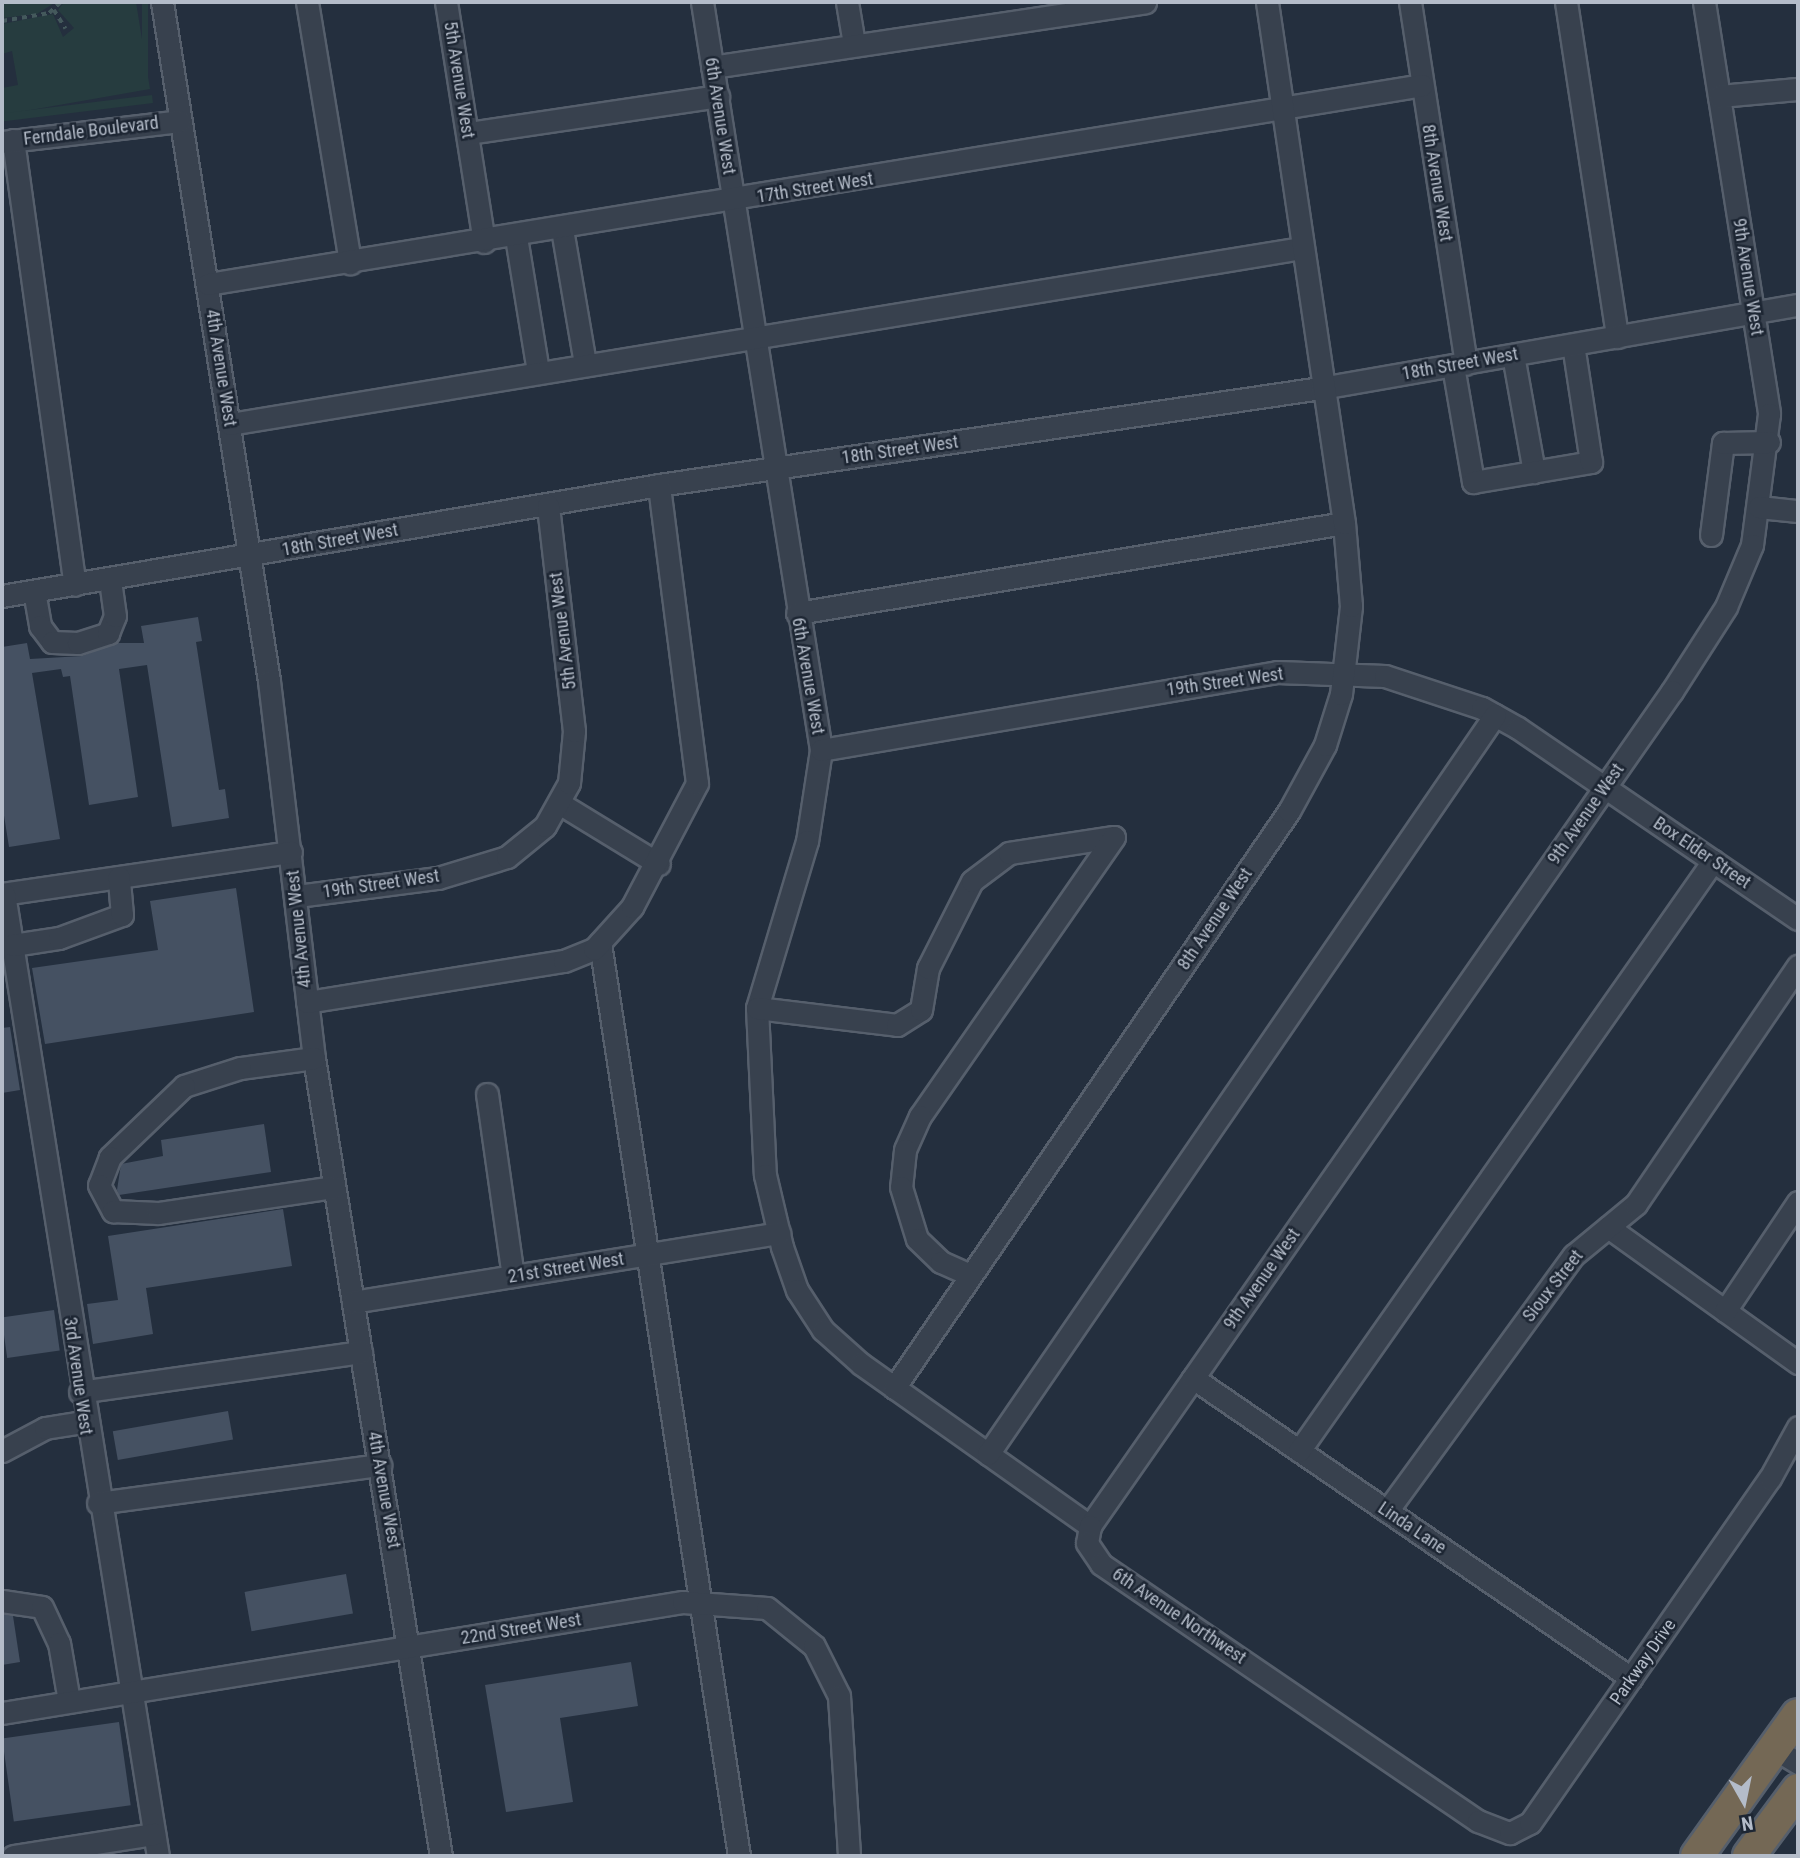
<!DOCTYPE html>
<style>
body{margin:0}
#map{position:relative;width:1800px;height:1858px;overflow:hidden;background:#242f3e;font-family:"Roboto Condensed",sans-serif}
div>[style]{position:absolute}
.green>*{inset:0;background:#263c3f;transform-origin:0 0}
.building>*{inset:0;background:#455162;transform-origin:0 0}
.path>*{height:3.5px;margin-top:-1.75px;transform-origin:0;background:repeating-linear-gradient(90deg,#44595c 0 5px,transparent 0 10px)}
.roads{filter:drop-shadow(2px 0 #565f6c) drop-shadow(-2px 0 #565f6c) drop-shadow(0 2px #565f6c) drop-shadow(0 -2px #565f6c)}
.minor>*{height:21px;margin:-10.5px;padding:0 10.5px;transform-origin:10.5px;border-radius:10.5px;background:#38414e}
.highway>*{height:32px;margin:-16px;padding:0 16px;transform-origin:16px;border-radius:16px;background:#746855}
span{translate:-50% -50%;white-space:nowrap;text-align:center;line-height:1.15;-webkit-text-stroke:5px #1d2633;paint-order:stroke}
.street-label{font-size:18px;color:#b4bcc9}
.frame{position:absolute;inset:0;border:4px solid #b4bcc9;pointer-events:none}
.north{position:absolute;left:1709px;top:1767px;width:70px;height:70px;-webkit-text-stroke:5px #1d2633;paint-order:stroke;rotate:171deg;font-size:19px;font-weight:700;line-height:28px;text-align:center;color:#b4bcc9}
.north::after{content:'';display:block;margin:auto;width:24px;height:32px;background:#b4bcc9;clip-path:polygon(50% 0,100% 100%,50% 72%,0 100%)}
</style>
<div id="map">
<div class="green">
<div style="clip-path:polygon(2px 2px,56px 2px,37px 14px,2px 18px)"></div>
<div style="clip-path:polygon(64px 2px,136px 2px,150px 89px,2px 115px,2px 88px,18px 85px,12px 51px,2px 54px,2px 24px,53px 14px,63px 37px,74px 28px,58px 10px)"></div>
<div style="left:142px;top:2px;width:6px;height:86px"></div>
<div style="left:152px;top:95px;width:8px;height:152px;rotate:83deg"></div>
</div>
<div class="building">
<div style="clip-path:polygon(198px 617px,202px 641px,196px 642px,219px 790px,225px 789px,229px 818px,172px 827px,147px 665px,119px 669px,138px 797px,89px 805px,70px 676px,63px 677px,61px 669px,32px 673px,60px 839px,9px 847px,2px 803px,2px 647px,27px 643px,30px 659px,82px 656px,116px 643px,144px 643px,141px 626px)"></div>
<div style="clip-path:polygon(236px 888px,254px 1012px,45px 1044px,32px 968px,158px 950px,150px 901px)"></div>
<div style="clip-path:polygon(10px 1027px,20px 1090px,2px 1093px,2px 1028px)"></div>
<div style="clip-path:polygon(264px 1124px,271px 1172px,119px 1195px,117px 1190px,121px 1164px,163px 1156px,161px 1140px)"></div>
<div style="clip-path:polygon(283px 1209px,292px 1266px,146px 1288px,153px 1334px,93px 1344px,87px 1304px,118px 1300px,108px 1236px)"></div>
<div style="left:54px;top:1310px;width:41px;height:53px;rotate:82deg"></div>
<div style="left:228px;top:1411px;width:29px;height:117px;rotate:80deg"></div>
<div style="left:346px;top:1574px;width:40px;height:103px;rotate:80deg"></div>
<div style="clip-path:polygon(2px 1614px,13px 1616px,20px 1662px,2px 1665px)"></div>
<div style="clip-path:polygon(631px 1662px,638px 1706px,560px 1718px,573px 1802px,506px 1812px,485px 1685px)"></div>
<div style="left:119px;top:1722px;width:84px;height:118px;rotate:82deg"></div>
</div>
<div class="path">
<div style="left:54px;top:10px;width:22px;rotate:58deg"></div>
<div style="left:2px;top:21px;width:48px;rotate:-9.7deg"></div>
<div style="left:49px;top:13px;width:16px;rotate:-43deg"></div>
</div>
<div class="roads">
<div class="minor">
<div style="left:162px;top:2px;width:687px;rotate:81.04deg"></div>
<div style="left:269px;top:681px;width:380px;rotate:83.2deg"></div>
<div style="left:314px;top:1058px;width:808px;rotate:80.96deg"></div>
<div style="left:307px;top:2px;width:265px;rotate:80.6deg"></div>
<div style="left:446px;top:2px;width:243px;rotate:81deg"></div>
<div style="left:702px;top:2px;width:757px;rotate:80.96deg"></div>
<div style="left:821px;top:750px;width:92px;rotate:98.7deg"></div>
<div style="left:807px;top:841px;width:174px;rotate:106.7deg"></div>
<div style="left:757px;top:1008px;width:167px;rotate:87.3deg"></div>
<div style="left:765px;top:1175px;width:74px;rotate:76.7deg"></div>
<div style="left:782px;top:1247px;width:46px;rotate:70.8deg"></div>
<div style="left:797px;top:1290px;width:48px;rotate:57deg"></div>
<div style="left:823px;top:1330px;width:51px;rotate:41.8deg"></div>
<div style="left:861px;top:1364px;width:281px;rotate:35.3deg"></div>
<div style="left:847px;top:2px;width:43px;rotate:80.5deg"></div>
<div style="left:1410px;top:2px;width:366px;rotate:81.2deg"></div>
<div style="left:1566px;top:2px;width:339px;rotate:81.3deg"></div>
<div style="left:1704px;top:2px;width:417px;rotate:81deg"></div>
<div style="left:1769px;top:414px;width:132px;rotate:97.4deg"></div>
<div style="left:1752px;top:545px;width:67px;rotate:112.8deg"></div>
<div style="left:1726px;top:607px;width:100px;rotate:122.7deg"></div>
<div style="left:1672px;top:691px;width:1018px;rotate:124.88deg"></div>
<div style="left:1090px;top:1526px;width:17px;rotate:100deg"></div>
<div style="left:1087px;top:1543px;width:25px;rotate:56deg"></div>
<div style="left:1101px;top:1564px;width:456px;rotate:34.3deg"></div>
<div style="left:1478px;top:1821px;width:34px;rotate:21deg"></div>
<div style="left:1510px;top:1833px;width:22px;rotate:-27deg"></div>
<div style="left:1530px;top:1823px;width:420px;rotate:-55.2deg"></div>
<div style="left:1770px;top:1478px;width:58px;rotate:-61.2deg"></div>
<div style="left:712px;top:67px;width:438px;rotate:-8.5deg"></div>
<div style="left:1719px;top:96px;width:79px;rotate:-5.1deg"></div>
<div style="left:468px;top:133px;width:253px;rotate:-8.4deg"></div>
<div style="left:13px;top:140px;width:449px;rotate:82.1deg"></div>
<div style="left:2px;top:142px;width:179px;rotate:-6.7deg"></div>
<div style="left:562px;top:229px;width:137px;rotate:80.3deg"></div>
<div style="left:516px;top:237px;width:137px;rotate:80.7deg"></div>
<div style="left:208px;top:284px;width:1230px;rotate:-9.31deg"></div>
<div style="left:1513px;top:355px;width:119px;rotate:79.8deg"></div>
<div style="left:1453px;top:366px;width:118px;rotate:80.2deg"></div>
<div style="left:1473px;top:482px;width:120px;rotate:-9.6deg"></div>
<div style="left:1591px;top:462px;width:118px;rotate:-98.7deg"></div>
<div style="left:230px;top:424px;width:1085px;rotate:-9.33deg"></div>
<div style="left:1759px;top:507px;width:39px;rotate:6deg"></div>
<div style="left:1711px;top:535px;width:93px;rotate:-82.6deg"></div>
<div style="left:1723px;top:443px;width:46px;rotate:-1.2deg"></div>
<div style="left:34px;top:591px;width:36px;rotate:80deg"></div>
<div style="left:40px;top:626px;width:20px;rotate:53deg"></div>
<div style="left:52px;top:642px;width:26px;rotate:2deg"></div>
<div style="left:78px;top:643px;width:32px;rotate:-18deg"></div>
<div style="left:108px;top:633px;width:18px;rotate:-68deg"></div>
<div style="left:115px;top:616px;width:37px;rotate:-98deg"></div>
<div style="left:2px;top:596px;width:666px;rotate:-9.59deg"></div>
<div style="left:659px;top:485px;width:669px;rotate:-8.34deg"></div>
<div style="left:1321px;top:388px;width:484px;rotate:-9.9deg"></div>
<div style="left:797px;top:613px;width:554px;rotate:-9.34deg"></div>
<div style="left:821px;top:750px;width:463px;rotate:-9.7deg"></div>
<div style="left:1277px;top:672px;width:108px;rotate:2.1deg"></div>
<div style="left:1385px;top:676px;width:102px;rotate:18.3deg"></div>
<div style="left:1482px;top:708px;width:41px;rotate:29.1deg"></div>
<div style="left:1518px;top:728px;width:339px;rotate:34.3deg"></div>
<div style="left:559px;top:803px;width:117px;rotate:31.4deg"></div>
<div style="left:2px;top:894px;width:292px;rotate:-8.3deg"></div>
<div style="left:4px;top:894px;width:974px;rotate:80.91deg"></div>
<div style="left:297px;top:896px;width:142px;rotate:-7.3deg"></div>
<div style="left:438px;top:878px;width:72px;rotate:-16.9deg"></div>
<div style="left:507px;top:857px;width:49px;rotate:-39.2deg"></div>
<div style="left:545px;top:826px;width:49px;rotate:-60.8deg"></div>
<div style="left:569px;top:783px;width:52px;rotate:-84.5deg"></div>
<div style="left:574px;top:731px;width:227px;rotate:-96.6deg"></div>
<div style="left:600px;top:943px;width:924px;rotate:81.34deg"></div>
<div style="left:13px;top:945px;width:47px;rotate:-8.7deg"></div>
<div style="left:59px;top:938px;width:67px;rotate:-20.1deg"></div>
<div style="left:122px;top:915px;width:38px;rotate:-95deg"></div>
<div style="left:307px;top:1002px;width:260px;rotate:-9.1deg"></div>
<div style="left:564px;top:961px;width:32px;rotate:-22deg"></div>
<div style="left:594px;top:949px;width:57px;rotate:-47.9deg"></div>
<div style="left:632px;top:907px;width:140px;rotate:-62.3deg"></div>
<div style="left:697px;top:783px;width:300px;rotate:-97.3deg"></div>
<div style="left:757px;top:1008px;width:141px;rotate:6.9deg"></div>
<div style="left:897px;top:1025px;width:28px;rotate:-32deg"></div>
<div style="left:921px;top:1010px;width:43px;rotate:-80.5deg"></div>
<div style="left:928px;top:968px;width:97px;rotate:-63.2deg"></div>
<div style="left:972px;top:881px;width:46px;rotate:-37.1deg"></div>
<div style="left:1009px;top:853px;width:106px;rotate:-8.7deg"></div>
<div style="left:1114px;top:837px;width:340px;rotate:124.8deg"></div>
<div style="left:920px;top:1116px;width:37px;rotate:114deg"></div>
<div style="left:905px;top:1150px;width:37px;rotate:96deg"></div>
<div style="left:901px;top:1187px;width:54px;rotate:72.9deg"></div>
<div style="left:917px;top:1239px;width:33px;rotate:44deg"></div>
<div style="left:941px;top:1262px;width:32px;rotate:24deg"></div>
<div style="left:314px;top:1058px;width:75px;rotate:172.3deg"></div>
<div style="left:240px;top:1068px;width:59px;rotate:162.2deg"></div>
<div style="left:184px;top:1086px;width:103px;rotate:136.2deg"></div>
<div style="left:110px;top:1157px;width:30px;rotate:111deg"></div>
<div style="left:99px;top:1185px;width:30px;rotate:62deg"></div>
<div style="left:113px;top:1211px;width:45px;rotate:2.5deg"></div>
<div style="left:158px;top:1213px;width:178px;rotate:-8.4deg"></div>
<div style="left:487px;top:1094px;width:184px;rotate:81.9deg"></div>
<div style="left:1608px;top:1227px;width:234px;rotate:35.6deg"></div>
<div style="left:353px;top:1302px;width:432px;rotate:-9.2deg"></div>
<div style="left:1725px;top:1311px;width:131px;rotate:-56.2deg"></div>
<div style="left:1193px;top:1378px;width:531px;rotate:34.41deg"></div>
<div style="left:894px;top:1388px;width:699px;rotate:-55.61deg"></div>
<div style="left:1289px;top:811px;width:75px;rotate:-61.4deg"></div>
<div style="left:1325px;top:745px;width:53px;rotate:-72.6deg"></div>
<div style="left:1341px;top:694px;width:89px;rotate:-83.5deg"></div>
<div style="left:1351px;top:606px;width:83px;rotate:-94.8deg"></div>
<div style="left:1344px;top:523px;width:527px;rotate:-98.41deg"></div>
<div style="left:80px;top:1392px;width:284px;rotate:-8.1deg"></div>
<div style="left:2px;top:1451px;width:49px;rotate:-28.1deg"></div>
<div style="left:45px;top:1428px;width:39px;rotate:-9deg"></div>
<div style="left:1299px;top:1451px;width:721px;rotate:-54.94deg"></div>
<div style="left:988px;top:1454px;width:896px;rotate:-55.55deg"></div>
<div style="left:98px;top:1503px;width:285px;rotate:-7.7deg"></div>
<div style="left:1387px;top:1511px;width:317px;rotate:-53.9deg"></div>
<div style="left:1574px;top:1255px;width:80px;rotate:-39.4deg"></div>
<div style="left:1636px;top:1204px;width:288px;rotate:-55.8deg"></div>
<div style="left:2px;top:1601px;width:40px;rotate:8.5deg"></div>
<div style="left:42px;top:1607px;width:40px;rotate:65deg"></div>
<div style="left:59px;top:1643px;width:59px;rotate:80.2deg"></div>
<div style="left:2px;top:1713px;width:690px;rotate:-9.26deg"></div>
<div style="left:683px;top:1602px;width:84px;rotate:4.1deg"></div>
<div style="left:767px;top:1608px;width:60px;rotate:39deg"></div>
<div style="left:814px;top:1646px;width:56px;rotate:63.4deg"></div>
<div style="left:839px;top:1696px;width:160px;rotate:86.4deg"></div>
<div style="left:1775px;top:1749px;width:27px;rotate:31deg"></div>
<div style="left:13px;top:1856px;width:143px;rotate:-8.9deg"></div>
</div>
<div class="highway">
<div style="left:1697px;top:1856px;width:173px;rotate:-54.4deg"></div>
<div style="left:1749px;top:1856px;width:82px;rotate:-53.4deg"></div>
</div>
</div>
<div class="street-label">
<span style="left:459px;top:80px;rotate:81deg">5th Avenue West</span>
<span style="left:720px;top:116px;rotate:81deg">6th Avenue West</span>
<span style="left:91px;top:131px;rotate:-7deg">Ferndale Boulevard</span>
<span style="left:1437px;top:183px;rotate:81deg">8th Avenue West</span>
<span style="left:815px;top:188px;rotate:-9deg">17th Street West</span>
<span style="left:1748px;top:277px;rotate:81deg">9th Avenue West</span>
<span style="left:1460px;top:364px;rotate:-10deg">18th Street West</span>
<span style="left:221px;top:368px;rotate:81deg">4th Avenue West</span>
<span style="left:900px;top:450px;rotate:-8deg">18th Street West</span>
<span style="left:340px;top:540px;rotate:-10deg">18th Street West</span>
<span style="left:563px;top:631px;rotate:-97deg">5th Avenue West</span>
<span style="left:808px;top:676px;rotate:80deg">6th Avenue West</span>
<span style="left:1225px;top:682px;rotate:-8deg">19th Street West</span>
<span style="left:1586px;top:814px;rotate:-55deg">9th Avenue West</span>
<span style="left:1702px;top:853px;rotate:34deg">Box Elder Street</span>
<span style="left:381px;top:884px;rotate:-8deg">19th Street West</span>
<span style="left:1215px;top:919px;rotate:-56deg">8th Avenue West</span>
<span style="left:299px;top:929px;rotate:-96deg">4th Avenue West</span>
<span style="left:566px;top:1268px;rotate:-9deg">21st Street West</span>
<span style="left:1262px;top:1279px;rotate:-55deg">9th Avenue West</span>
<span style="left:1553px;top:1286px;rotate:-52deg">Sioux Street</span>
<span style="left:78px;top:1376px;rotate:82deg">3rd Avenue West</span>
<span style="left:384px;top:1490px;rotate:80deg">4th Avenue West</span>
<span style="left:1412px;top:1528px;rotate:34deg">Linda Lane</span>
<span style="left:1179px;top:1616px;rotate:34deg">6th Avenue Northwest</span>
<span style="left:521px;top:1629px;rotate:-9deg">22nd Street West</span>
<span style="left:1643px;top:1662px;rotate:-55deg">Parkway Drive</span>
</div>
<div class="frame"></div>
<div class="north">N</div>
</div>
